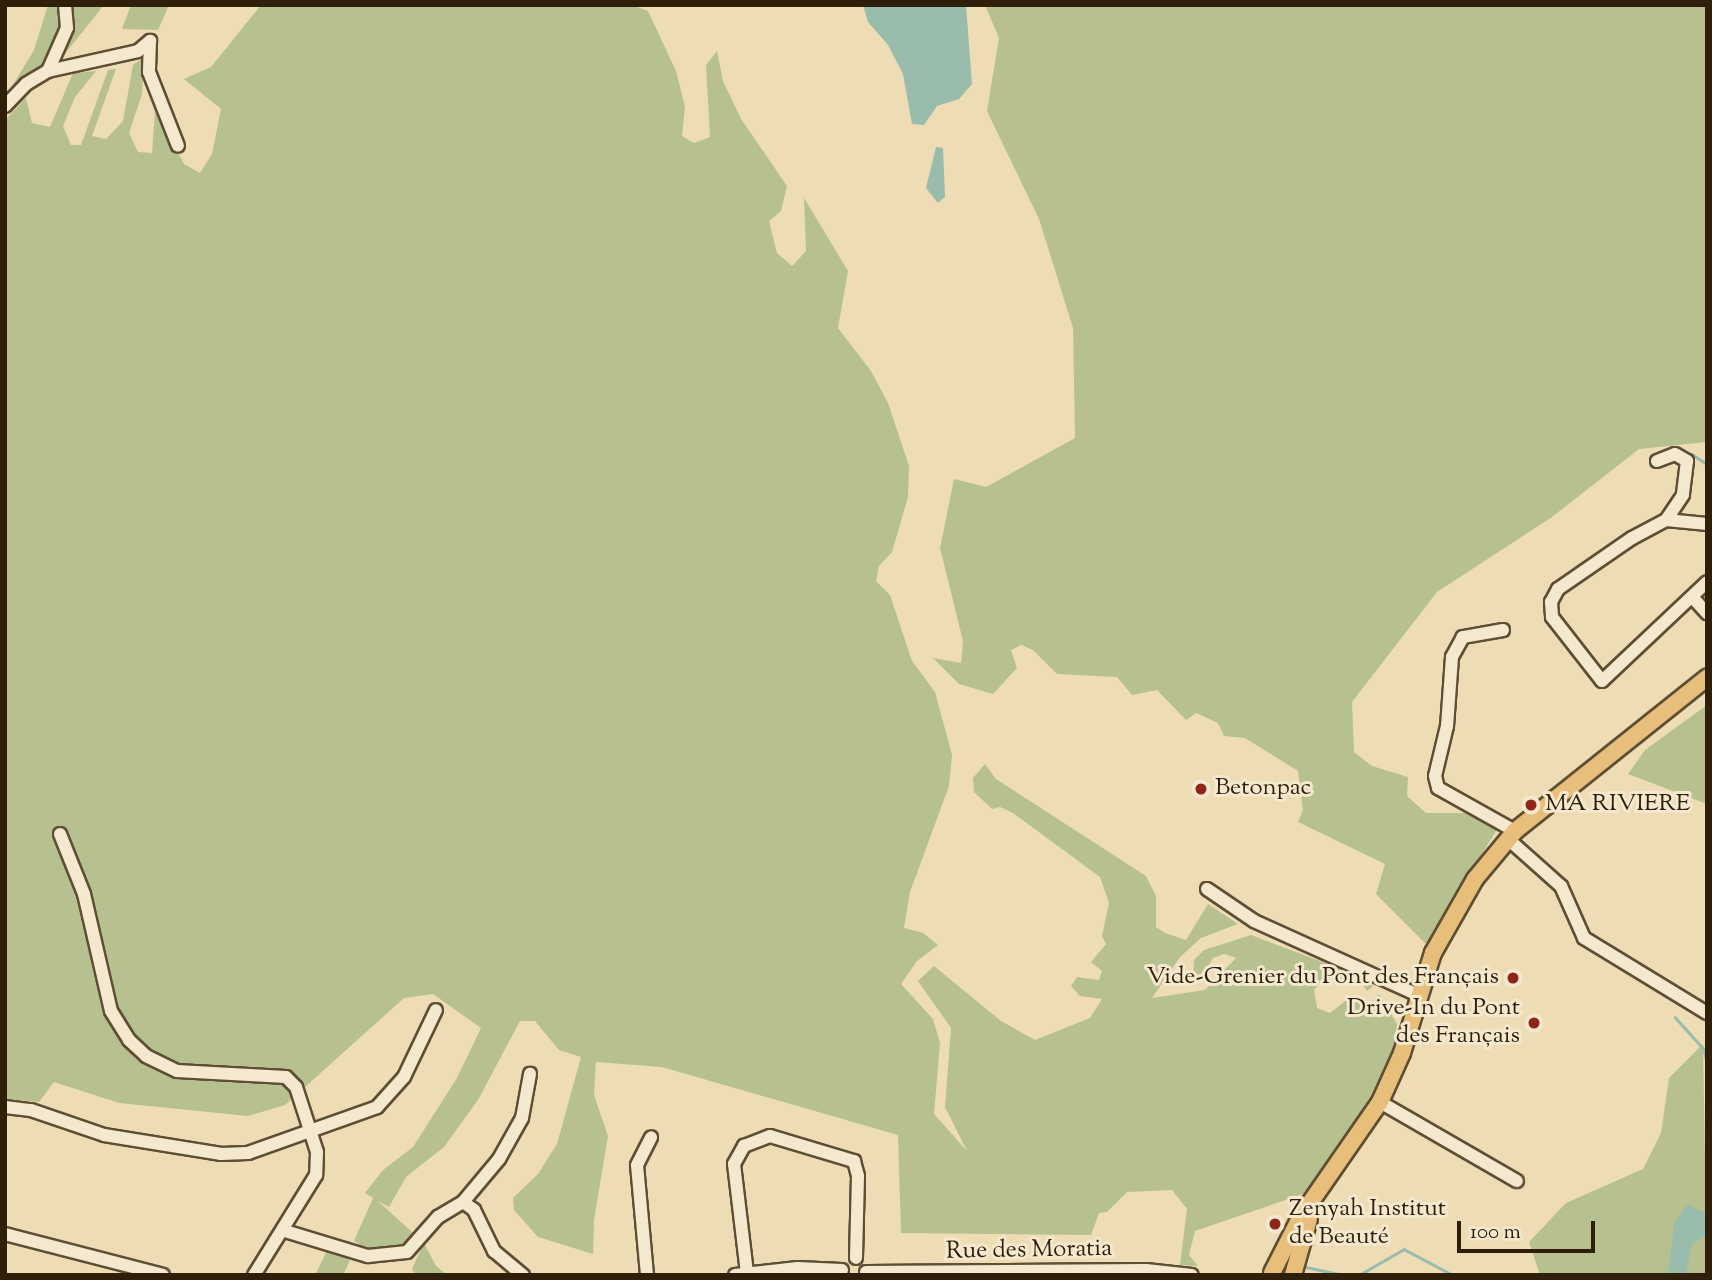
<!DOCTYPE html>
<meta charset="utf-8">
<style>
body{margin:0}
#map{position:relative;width:1712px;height:1280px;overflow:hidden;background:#eedcb4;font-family:"Sorts Mill Goudy",serif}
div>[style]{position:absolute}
.green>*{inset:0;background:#b6c18f}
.water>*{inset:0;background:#99bcad}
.stream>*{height:2.5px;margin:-1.25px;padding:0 1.25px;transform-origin:1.25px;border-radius:1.25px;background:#99bcad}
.roads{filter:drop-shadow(2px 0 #5e4e34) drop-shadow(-2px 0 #5e4e34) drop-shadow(0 2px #5e4e34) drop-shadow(0 -2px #5e4e34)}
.minor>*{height:12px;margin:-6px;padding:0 6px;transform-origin:6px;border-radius:6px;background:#f4e8ce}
.major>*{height:16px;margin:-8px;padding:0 8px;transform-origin:8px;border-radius:8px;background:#e7be7a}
.dots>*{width:19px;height:19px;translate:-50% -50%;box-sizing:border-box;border:4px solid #f4e8ce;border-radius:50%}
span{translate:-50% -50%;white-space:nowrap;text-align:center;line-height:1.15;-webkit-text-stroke:6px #f4e8ce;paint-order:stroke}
.poi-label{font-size:24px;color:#2e1e0a}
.left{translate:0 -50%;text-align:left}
.right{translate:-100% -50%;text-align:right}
.street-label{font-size:24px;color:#2e1e0a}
.frame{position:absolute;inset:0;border:7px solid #2e1e0a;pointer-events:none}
.scale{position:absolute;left:1457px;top:1221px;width:138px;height:32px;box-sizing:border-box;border:4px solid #2e1e0a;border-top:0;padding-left:9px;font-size:21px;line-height:24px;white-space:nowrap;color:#2e1e0a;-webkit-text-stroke:5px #f4e8ce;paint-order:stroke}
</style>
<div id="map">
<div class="green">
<div style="clip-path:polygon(48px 5px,104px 5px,59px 61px,45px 65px,8px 93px,34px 50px)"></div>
<div style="clip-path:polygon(131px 5px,169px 5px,158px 30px,122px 29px)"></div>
<div style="clip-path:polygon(261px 5px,632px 5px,648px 11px,676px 71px,685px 107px,682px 136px,694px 143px,710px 137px,706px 65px,717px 51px,723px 81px,741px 119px,787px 186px,781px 211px,769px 221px,777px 253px,792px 266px,806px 251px,804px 198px,848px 271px,838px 328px,871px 371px,888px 403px,909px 466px,908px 497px,892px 552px,879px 566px,876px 581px,890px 595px,912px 661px,935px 692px,952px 755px,949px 786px,910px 892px,904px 928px,923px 933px,938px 945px,917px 961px,901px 984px,933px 1019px,940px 1043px,934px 1114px,967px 1151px,945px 1107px,951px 1028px,918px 981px,934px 966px,1001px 1021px,1035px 1040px,1090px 1018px,1102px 999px,1080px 996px,1071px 986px,1077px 977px,1099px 980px,1102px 971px,1091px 962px,1106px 944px,1102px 936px,1109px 903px,1100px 877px,1013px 813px,1000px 807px,992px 809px,974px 792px,973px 778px,985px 764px,996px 779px,1146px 876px,1156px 896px,1156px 927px,1165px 933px,1186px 940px,1208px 904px,1238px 924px,1201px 938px,1180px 957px,1152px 998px,1205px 990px,1236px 958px,1224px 954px,1213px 958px,1201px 979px,1193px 979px,1194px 960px,1204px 950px,1251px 935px,1357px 975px,1373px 986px,1367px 991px,1363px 985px,1326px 977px,1314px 990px,1317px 1008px,1330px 1013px,1349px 998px,1361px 1001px,1364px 1010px,1379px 994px,1397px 1024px,1391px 1062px,1336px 1155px,1306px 1193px,1195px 1231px,1189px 1255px,1198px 1266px,1180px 1265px,1187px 1209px,1172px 1190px,1127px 1192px,1107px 1212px,1099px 1213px,1091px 1235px,901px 1233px,898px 1135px,662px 1067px,596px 1062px,594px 1095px,608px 1136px,594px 1220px,593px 1254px,538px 1237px,514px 1210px,513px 1198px,538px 1174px,557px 1144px,581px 1057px,559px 1050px,535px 1021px,520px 1021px,478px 1100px,444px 1147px,406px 1177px,389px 1207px,378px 1201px,413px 1233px,406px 1244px,385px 1250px,362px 1246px,354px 1241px,373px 1198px,365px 1193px,383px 1170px,413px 1147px,457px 1078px,481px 1028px,433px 994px,404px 998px,285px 1105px,248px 1116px,119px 1103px,54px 1082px,39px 1102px,5px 1099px,5px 120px,26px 98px,32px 123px,50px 127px,73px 73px,96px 71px,75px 97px,63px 126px,71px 145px,81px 145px,108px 70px,116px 69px,92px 136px,106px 139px,123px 121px,133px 65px,144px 57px,142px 94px,129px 133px,138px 152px,152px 153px,155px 111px,184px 164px,200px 173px,212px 154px,221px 109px,184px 79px,211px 67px)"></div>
<div style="clip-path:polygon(985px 5px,1707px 5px,1707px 442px,1639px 449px,1552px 517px,1437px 592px,1352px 702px,1354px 752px,1372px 766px,1408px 777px,1407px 796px,1426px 813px,1467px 813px,1498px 828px,1426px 944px,1376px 894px,1385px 864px,1298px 822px,1303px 810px,1298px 771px,1245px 738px,1224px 736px,1218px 723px,1196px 713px,1186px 720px,1157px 690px,1132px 695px,1117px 677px,1057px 674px,1033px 650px,1021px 645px,1011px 650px,1017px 668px,993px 694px,959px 684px,933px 658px,961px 663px,963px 641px,940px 548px,954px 479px,986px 487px,1075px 438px,1073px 328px,1039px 219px,987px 111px,999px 38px)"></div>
<div style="clip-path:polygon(1707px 705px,1707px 804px,1628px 774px,1645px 750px)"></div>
<div style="clip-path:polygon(1703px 1044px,1707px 1275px,1540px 1275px,1529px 1242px,1566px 1203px,1643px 1169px,1661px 1133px,1669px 1078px)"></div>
<div style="clip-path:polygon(424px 1243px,436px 1266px,447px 1275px,416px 1275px,412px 1269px)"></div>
<div style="clip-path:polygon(327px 1251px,351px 1258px,343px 1275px,315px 1275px)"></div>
</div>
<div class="water">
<div style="clip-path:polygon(863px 5px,966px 5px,972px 84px,959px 99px,937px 106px,924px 125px,912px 124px,903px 74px,888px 45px,868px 22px)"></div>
<div style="clip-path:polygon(936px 147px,943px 148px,945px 197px,938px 203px,926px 188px)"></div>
<div style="clip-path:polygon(1687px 1205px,1707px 1213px,1707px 1235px,1692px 1244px,1686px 1275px,1668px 1275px,1674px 1224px)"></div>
</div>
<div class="stream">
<div style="left:1692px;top:454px;width:18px;rotate:34deg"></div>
<div style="left:1675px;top:1017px;width:43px;rotate:47.8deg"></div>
<div style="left:1704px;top:1049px;width:13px;rotate:77deg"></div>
<div style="left:1306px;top:1267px;width:40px;rotate:12deg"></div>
<div style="left:1359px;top:1275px;width:52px;rotate:-30deg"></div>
<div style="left:1404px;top:1249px;width:55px;rotate:28deg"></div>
</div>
<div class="roads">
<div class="minor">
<div style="left:48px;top:71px;width:47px;rotate:-66.2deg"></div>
<div style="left:67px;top:28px;width:23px;rotate:-95deg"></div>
<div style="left:5px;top:106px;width:30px;rotate:-46deg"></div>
<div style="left:26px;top:84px;width:26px;rotate:-31deg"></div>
<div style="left:48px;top:71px;width:92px;rotate:-12.5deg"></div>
<div style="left:138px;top:51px;width:16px;rotate:-40deg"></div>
<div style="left:150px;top:41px;width:31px;rotate:92deg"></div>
<div style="left:149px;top:72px;width:79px;rotate:68.6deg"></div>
<div style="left:1657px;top:461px;width:19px;rotate:-21deg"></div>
<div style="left:1675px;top:454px;width:14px;rotate:30deg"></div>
<div style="left:1687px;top:461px;width:34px;rotate:97deg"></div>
<div style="left:1683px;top:495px;width:30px;rotate:124deg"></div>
<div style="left:1707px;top:524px;width:41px;rotate:-174.4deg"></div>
<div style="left:1666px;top:520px;width:38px;rotate:152deg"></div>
<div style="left:1632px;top:538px;width:90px;rotate:145.4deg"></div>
<div style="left:1558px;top:589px;width:15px;rotate:118deg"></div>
<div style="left:1551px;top:602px;width:15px;rotate:86deg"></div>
<div style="left:1552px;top:617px;width:81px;rotate:52deg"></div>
<div style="left:1602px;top:681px;width:144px;rotate:-43.3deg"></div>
<div style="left:1693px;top:598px;width:21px;rotate:47deg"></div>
<div style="left:1503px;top:630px;width:41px;rotate:170.1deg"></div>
<div style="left:1463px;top:637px;width:23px;rotate:119deg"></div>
<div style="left:1452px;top:657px;width:69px;rotate:94.1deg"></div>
<div style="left:1447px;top:726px;width:51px;rotate:103.5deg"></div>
<div style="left:1435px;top:776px;width:12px;rotate:76deg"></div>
<div style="left:1438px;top:788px;width:88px;rotate:29.2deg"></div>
<div style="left:60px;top:834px;width:65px;rotate:68.2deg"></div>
<div style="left:84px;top:894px;width:120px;rotate:77deg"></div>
<div style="left:111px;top:1011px;width:34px;rotate:58deg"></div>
<div style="left:129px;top:1040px;width:23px;rotate:43deg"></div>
<div style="left:146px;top:1056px;width:34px;rotate:26deg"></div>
<div style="left:177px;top:1071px;width:109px;rotate:3.2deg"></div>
<div style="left:286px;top:1077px;width:14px;rotate:45deg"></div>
<div style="left:296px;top:1087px;width:68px;rotate:72.1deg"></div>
<div style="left:317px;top:1152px;width:23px;rotate:92deg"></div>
<div style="left:316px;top:1175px;width:118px;rotate:121.8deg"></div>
<div style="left:1508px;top:839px;width:71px;rotate:41.6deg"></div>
<div style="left:1561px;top:886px;width:57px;rotate:66.1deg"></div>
<div style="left:1584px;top:938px;width:144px;rotate:31.4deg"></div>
<div style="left:1207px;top:889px;width:57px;rotate:34.2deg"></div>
<div style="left:1254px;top:921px;width:182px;rotate:24.3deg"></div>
<div style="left:1380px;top:1102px;width:158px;rotate:30deg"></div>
<div style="left:5px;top:1107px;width:26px;rotate:7deg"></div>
<div style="left:31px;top:1110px;width:77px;rotate:18.9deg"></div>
<div style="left:104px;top:1135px;width:119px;rotate:9.2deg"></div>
<div style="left:221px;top:1154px;width:27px;rotate:-2deg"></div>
<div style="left:248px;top:1153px;width:137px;rotate:-19.6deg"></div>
<div style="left:377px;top:1107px;width:40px;rotate:-48deg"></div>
<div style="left:404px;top:1077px;width:74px;rotate:-64.5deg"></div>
<div style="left:463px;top:1202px;width:14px;rotate:36deg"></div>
<div style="left:474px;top:1210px;width:46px;rotate:64deg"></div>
<div style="left:494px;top:1251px;width:38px;rotate:40deg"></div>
<div style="left:285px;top:1231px;width:87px;rotate:16.8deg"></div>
<div style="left:368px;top:1256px;width:39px;rotate:-6deg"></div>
<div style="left:407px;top:1252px;width:47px;rotate:-48.5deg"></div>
<div style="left:438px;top:1217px;width:29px;rotate:-31deg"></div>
<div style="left:463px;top:1202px;width:56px;rotate:-50.1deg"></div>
<div style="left:499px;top:1159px;width:47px;rotate:-60.7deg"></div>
<div style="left:522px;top:1118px;width:45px;rotate:-79.7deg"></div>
<div style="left:5px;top:1234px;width:163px;rotate:14.5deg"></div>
<div style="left:866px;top:1272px;width:280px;rotate:-0.4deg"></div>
<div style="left:1146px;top:1270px;width:46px;rotate:6.2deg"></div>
<div style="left:747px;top:1273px;width:110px;rotate:-96.8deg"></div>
<div style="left:734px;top:1164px;width:21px;rotate:-61deg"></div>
<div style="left:744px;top:1146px;width:28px;rotate:-21deg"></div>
<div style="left:770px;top:1136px;width:88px;rotate:16.6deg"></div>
<div style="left:854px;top:1161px;width:16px;rotate:75deg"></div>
<div style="left:858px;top:1176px;width:82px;rotate:91.4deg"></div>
<div style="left:647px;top:1275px;width:110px;rotate:-95.2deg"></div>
<div style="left:637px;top:1165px;width:31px;rotate:-63deg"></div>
<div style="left:735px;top:1275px;width:63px;rotate:-6.3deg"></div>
<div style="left:798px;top:1268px;width:44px;rotate:2.6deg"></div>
</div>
<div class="major">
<div style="left:1272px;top:1273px;width:64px;rotate:-63deg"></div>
<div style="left:1301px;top:1216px;width:139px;rotate:-55.3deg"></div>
<div style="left:1380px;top:1102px;width:54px;rotate:-65.8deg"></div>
<div style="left:1402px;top:1053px;width:105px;rotate:-72.8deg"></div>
<div style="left:1433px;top:953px;width:85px;rotate:-60.4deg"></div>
<div style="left:1475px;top:879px;width:62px;rotate:-50.2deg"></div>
<div style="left:1515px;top:831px;width:246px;rotate:-38.6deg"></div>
<div style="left:1293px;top:1275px;width:58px;rotate:-74.1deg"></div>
</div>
</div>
<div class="dots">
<div style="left:1201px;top:789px;background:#8f2418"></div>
<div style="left:1531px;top:805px;background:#8f2418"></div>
<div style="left:1513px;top:978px;background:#8f2418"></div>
<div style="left:1534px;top:1023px;background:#8f2418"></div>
<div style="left:1275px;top:1224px;background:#8f2418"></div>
</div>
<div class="poi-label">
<span class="left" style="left:1215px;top:789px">Betonpac</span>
<span class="left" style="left:1545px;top:805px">MA RIVIERE</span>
<span class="right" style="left:1499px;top:978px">Vide-Grenier du Pont des Français</span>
<span class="right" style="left:1520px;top:1023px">Drive-In du Pont<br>des Français</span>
<span class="left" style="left:1289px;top:1224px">Zenyah Institut<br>de Beauté</span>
</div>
<div class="street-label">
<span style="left:1029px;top:1251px;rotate:-1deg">Rue des Moratia</span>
</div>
<div class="frame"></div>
<div class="scale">100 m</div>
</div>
